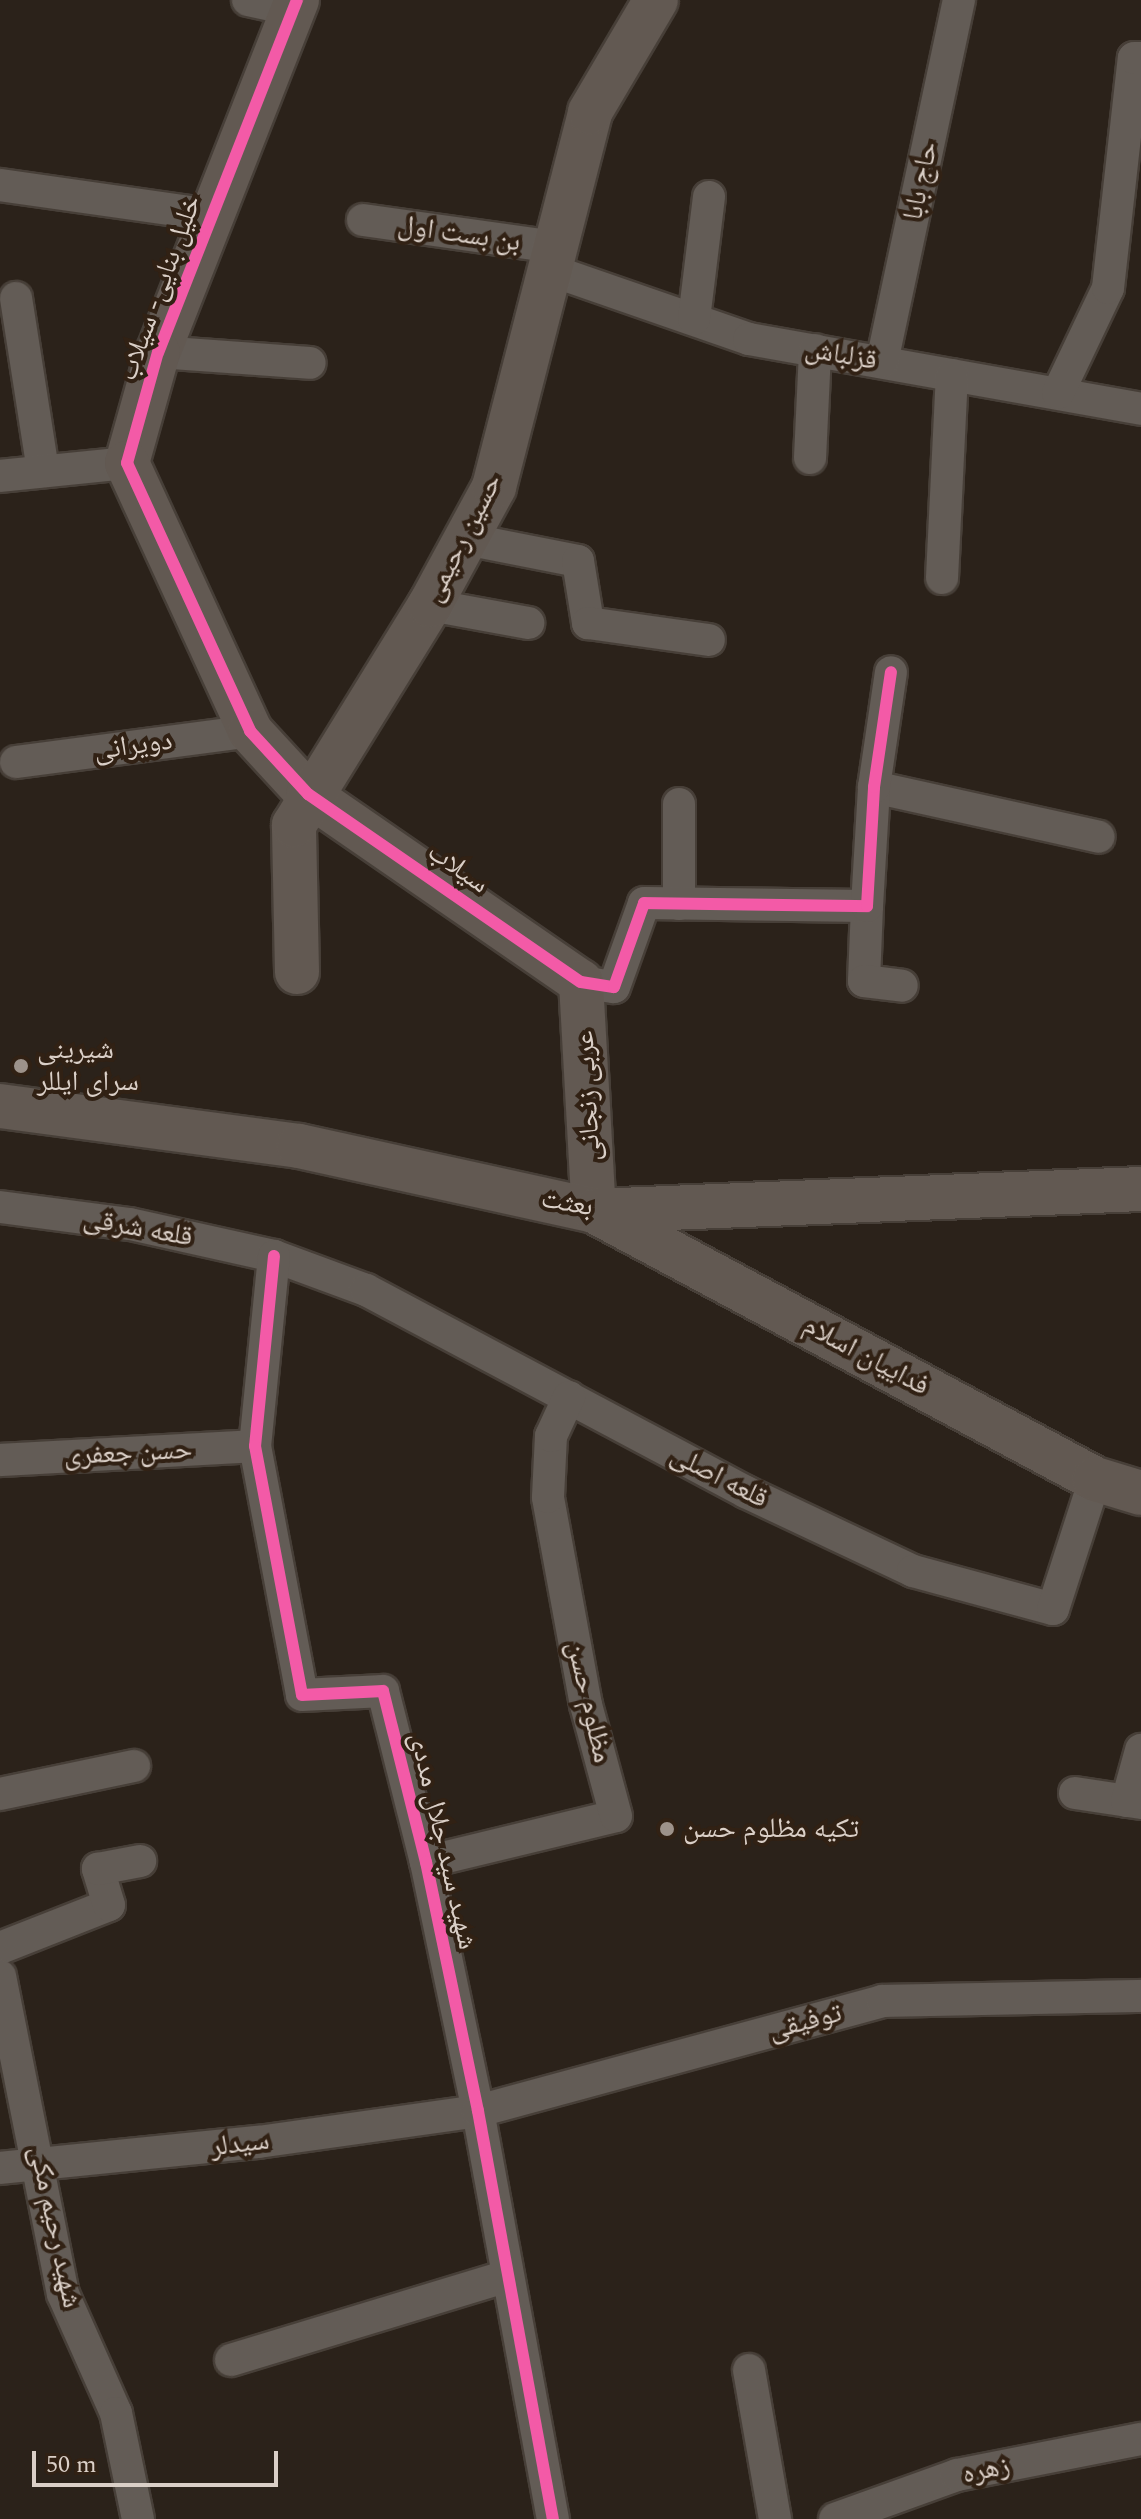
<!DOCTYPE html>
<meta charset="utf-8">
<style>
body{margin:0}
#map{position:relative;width:1141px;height:2519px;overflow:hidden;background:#2b221a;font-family:Spectral,"Noto Naskh Arabic",serif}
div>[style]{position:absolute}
.roads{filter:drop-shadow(2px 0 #473f38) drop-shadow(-2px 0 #473f38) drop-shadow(0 2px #473f38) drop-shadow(0 -2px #473f38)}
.street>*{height:32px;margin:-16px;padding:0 16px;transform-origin:16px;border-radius:16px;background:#635c56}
.secondary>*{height:44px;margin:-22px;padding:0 22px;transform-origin:22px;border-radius:22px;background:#625952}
.cycleway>*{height:12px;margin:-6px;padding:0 6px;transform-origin:6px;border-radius:6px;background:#f35aa7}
.dots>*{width:22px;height:22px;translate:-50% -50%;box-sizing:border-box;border:4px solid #312114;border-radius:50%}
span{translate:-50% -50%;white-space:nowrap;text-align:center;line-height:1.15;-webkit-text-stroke:8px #312114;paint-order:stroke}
.street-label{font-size:28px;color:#dacfc7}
.poi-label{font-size:28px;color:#dacfc7}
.left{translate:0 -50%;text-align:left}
.scale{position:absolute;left:32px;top:2451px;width:246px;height:36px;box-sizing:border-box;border:4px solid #dacfc7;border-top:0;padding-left:10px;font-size:24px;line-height:28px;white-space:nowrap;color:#dacfc7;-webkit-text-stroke:6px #312114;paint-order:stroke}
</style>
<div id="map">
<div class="roads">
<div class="street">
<div style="left:248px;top:0;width:47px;rotate:12.3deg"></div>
<div style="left:0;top:185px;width:213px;rotate:8.1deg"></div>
<div style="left:363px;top:220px;width:195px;rotate:8deg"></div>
<div style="left:550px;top:270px;width:211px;rotate:19.1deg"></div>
<div style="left:749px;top:339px;width:398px;rotate:10.1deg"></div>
<div style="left:16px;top:298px;width:175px;rotate:81.1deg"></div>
<div style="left:694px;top:319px;width:123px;rotate:-83deg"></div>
<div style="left:158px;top:352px;width:152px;rotate:4.1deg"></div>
<div style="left:882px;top:362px;width:370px;rotate:-78deg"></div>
<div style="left:1058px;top:393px;width:116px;rotate:-64.5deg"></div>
<div style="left:1108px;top:288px;width:231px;rotate:-83.6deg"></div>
<div style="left:1134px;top:58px;width:7px"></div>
<div style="left:810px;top:458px;width:108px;rotate:-87.3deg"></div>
<div style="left:0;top:476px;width:128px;rotate:-5.8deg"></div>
<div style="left:466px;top:539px;width:114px;rotate:11.1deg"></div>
<div style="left:578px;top:561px;width:63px;rotate:80.8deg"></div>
<div style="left:588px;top:623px;width:122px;rotate:8deg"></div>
<div style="left:942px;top:578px;width:203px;rotate:-87.2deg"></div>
<div style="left:430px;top:605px;width:100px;rotate:10.4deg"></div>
<div style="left:16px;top:762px;width:236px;rotate:-7.5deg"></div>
<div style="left:874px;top:787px;width:230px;rotate:12.5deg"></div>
<div style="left:679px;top:904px;width:100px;rotate:-90deg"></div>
<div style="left:867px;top:906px;width:75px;rotate:92.3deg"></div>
<div style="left:864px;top:981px;width:38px;rotate:7deg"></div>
<div style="left:581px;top:982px;width:33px;rotate:9deg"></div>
<div style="left:614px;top:987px;width:89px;rotate:-70.3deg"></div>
<div style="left:644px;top:903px;width:223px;rotate:0.8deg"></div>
<div style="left:867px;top:906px;width:119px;rotate:-86.6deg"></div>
<div style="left:874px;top:787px;width:116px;rotate:-81.6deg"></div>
<div style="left:0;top:1207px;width:131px;rotate:7.5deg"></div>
<div style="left:130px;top:1224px;width:148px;rotate:12.5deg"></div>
<div style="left:274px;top:1256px;width:98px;rotate:20.3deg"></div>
<div style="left:366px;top:1290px;width:430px;rotate:28deg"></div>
<div style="left:746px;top:1492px;width:185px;rotate:25.3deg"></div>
<div style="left:913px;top:1571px;width:145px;rotate:15.2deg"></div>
<div style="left:1053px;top:1609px;width:137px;rotate:-72.1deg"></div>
<div style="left:274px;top:1256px;width:191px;rotate:95.7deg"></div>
<div style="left:255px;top:1446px;width:253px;rotate:79.3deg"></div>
<div style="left:302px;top:1695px;width:81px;rotate:-2.8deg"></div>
<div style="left:383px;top:1691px;width:176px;rotate:75.9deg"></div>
<div style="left:426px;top:1862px;width:254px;rotate:78.2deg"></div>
<div style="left:478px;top:2111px;width:415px;rotate:79.6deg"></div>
<div style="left:0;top:1460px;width:255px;rotate:-3.1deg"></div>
<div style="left:1075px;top:1793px;width:67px;rotate:8.6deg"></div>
<div style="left:0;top:1794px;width:137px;rotate:-11.8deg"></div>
<div style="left:1127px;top:1801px;width:53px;rotate:-74.6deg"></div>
<div style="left:426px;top:1862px;width:195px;rotate:-13.6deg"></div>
<div style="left:616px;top:1816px;width:115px;rotate:-105.1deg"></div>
<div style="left:586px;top:1705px;width:211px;rotate:-100.4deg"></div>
<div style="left:548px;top:1497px;width:61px;rotate:-87.2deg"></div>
<div style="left:551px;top:1436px;width:43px;rotate:-65.2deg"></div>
<div style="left:0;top:1948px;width:117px;rotate:-21.5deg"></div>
<div style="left:109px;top:1905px;width:38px;rotate:-107deg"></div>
<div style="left:98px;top:1869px;width:43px;rotate:-10.8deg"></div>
<div style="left:0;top:1976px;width:324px;rotate:78.8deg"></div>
<div style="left:63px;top:2294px;width:130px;rotate:66deg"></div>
<div style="left:116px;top:2413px;width:108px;rotate:78.3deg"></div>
<div style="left:0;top:2168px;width:259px;rotate:-5.8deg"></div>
<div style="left:258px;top:2142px;width:222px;rotate:-8deg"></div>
<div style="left:478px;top:2111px;width:419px;rotate:-15.2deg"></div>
<div style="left:882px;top:2001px;width:259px;rotate:-1.1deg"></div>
<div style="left:231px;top:2360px;width:288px;rotate:-16.9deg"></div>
<div style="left:749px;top:2370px;width:151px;rotate:80.1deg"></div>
<div style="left:835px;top:2519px;width:130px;rotate:-19.8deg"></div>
<div style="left:957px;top:2475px;width:187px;rotate:-11.1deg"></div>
</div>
<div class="secondary">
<div style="left:297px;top:0;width:378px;rotate:111.5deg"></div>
<div style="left:158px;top:352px;width:115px;rotate:105.6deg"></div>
<div style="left:127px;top:463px;width:295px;rotate:65.3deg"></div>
<div style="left:250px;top:731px;width:86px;rotate:47.4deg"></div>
<div style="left:308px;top:794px;width:331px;rotate:34.6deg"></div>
<div style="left:581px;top:982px;width:229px;rotate:86.8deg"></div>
<div style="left:594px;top:1211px;width:568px;rotate:28.14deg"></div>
<div style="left:1095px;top:1479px;width:48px;rotate:16.9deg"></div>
<div style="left:297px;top:972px;width:147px;rotate:-91.2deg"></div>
<div style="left:294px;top:825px;width:259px;rotate:-58.3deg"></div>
<div style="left:430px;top:605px;width:134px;rotate:-61.5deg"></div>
<div style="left:494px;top:487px;width:387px;rotate:-75.6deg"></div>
<div style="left:590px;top:112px;width:130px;rotate:-59.5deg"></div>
<div style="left:0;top:1106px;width:302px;rotate:7.6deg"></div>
<div style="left:299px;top:1146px;width:302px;rotate:12.4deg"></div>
<div style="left:594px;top:1211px;width:547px;rotate:-2.3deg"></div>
</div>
</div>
<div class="cycleway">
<div style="left:297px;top:0;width:378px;rotate:111.5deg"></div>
<div style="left:158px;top:352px;width:115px;rotate:105.6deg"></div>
<div style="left:127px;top:463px;width:295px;rotate:65.3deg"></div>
<div style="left:250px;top:731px;width:86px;rotate:47.4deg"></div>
<div style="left:308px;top:794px;width:331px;rotate:34.6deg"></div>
<div style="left:581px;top:982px;width:33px;rotate:9deg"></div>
<div style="left:614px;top:987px;width:89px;rotate:-70.3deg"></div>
<div style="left:644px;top:903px;width:223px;rotate:0.8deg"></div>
<div style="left:867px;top:906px;width:119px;rotate:-86.6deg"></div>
<div style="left:874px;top:787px;width:116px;rotate:-81.6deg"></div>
<div style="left:274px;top:1256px;width:191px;rotate:95.7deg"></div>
<div style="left:255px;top:1446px;width:253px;rotate:79.3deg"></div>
<div style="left:302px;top:1695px;width:81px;rotate:-2.8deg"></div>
<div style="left:383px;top:1691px;width:176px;rotate:75.9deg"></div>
<div style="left:426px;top:1862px;width:254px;rotate:78.2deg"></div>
<div style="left:478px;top:2111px;width:415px;rotate:79.6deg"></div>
</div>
<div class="dots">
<div style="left:21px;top:1066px;background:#9d928a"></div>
<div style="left:667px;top:1829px;background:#9d928a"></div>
</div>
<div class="street-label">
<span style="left:921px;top:181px;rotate:-78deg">حاج بابا</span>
<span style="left:459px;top:234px;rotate:8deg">بن بست اول</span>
<span style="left:160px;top:288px;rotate:-70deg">خلیل بنایی- سیلاب</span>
<span style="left:841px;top:355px;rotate:10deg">قزلباش</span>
<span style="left:463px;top:538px;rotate:-63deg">حسین رحیمی</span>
<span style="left:133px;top:746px;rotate:-8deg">دویرانی</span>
<span style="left:458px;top:868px;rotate:35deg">سیلاب</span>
<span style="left:588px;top:1096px;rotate:-93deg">عربی زنجانی</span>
<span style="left:567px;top:1203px;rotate:10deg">بعثت</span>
<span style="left:138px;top:1228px;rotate:10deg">قلعه شرقی</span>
<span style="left:866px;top:1356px;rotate:28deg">فداییان اسلام</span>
<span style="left:128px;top:1453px;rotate:-3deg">حسن جعفری</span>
<span style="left:719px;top:1477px;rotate:27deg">قلعه اصلی</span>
<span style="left:589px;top:1702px;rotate:77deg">مظلوم حسن</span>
<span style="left:443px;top:1841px;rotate:77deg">شهید سید جلال مددی</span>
<span style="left:805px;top:2022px;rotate:-15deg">توفیقی</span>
<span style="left:240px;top:2144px;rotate:-7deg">سیدلر</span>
<span style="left:55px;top:2227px;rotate:78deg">شهید رحیم مکی</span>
<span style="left:986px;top:2470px;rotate:-12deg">زهره</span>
</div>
<div class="poi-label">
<span class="left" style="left:37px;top:1066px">شیرینی<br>سرای ایللر</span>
<span class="left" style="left:683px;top:1829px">تکیه مظلوم حسن</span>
</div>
<div class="scale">50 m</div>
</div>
